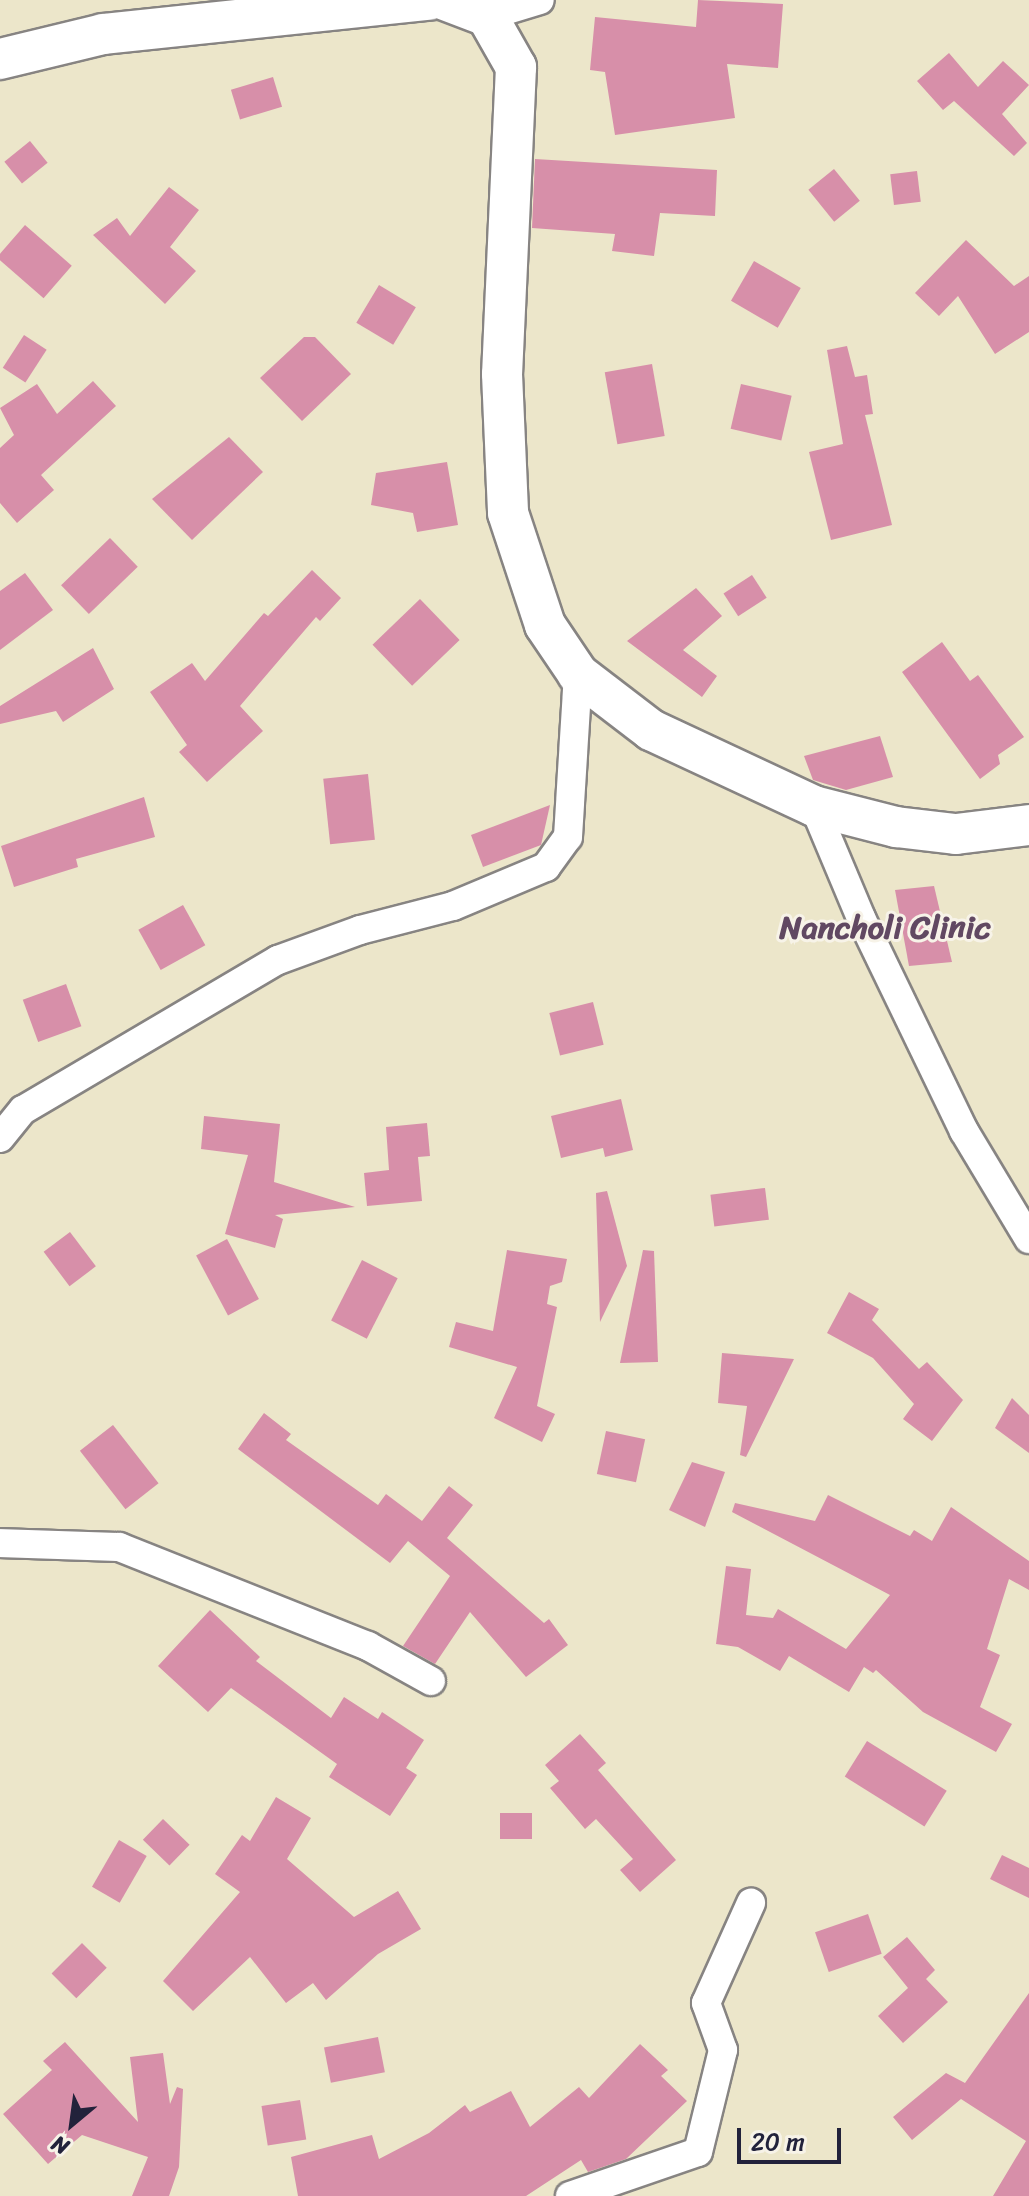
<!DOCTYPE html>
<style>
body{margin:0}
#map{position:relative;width:1029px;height:2196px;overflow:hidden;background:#ece6ca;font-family:Sriracha,sans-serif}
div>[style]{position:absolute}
.building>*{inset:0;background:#d78fa9;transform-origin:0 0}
.roads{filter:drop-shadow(2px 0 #878482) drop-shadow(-2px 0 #878482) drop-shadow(0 2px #878482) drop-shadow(0 -2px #878482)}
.street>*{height:28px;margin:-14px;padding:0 14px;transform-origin:14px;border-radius:14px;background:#fff}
.secondary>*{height:40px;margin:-20px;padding:0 20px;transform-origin:20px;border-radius:20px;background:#fff}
span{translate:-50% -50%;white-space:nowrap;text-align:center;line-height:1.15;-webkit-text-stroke:6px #f7f3e8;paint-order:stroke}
.quarter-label{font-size:32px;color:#614862;font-weight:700}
.north{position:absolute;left:32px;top:2084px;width:80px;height:80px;-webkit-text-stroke:6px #f7f3e8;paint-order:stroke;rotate:209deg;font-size:22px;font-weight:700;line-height:32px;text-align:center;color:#22223b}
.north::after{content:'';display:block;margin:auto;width:28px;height:36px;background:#22223b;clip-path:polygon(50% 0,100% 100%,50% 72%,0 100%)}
.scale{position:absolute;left:737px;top:2128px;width:104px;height:36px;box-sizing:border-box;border:4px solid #22223b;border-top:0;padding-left:10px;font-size:24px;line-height:28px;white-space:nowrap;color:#22223b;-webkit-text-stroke:6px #f7f3e8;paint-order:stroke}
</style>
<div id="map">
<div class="building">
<div style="clip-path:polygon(698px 0,783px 4px,778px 68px,727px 64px,735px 118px,615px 135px,605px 72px,590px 70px,595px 17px,696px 27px)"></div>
<div style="clip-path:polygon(949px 53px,978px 87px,1003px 61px,1029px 85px,1002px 114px,1027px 143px,1014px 156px,954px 101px,943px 110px,917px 81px)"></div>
<div style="left:273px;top:77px;width:31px;height:44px;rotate:73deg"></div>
<div style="left:30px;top:141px;width:28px;height:33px;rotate:51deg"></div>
<div style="clip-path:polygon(535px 159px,717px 170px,715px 216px,660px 213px,654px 256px,612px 251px,615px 234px,532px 228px)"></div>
<div style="left:834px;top:169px;width:41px;height:33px;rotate:51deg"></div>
<div style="left:917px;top:171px;width:31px;height:27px;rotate:83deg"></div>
<div style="clip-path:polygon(169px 187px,199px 210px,170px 247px,196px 271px,165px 304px,93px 235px,117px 218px,130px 236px)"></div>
<div style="left:25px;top:225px;width:62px;height:43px;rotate:41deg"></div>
<div style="clip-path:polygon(966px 240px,1014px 286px,1029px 276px,1029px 332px,995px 354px,958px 296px,939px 316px,915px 293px)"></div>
<div style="left:754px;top:261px;width:54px;height:46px;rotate:30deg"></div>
<div style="left:379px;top:285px;width:43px;height:44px;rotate:31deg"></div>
<div style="left:24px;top:335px;width:27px;height:39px;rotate:33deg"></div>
<div style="clip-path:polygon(304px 337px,315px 337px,351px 374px,302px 421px,260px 378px)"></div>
<div style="clip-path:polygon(847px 346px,855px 377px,867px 375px,873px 414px,865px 415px,892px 525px,831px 540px,809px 452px,843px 444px,827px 350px)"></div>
<div style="left:652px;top:364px;width:73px;height:48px;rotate:80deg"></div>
<div style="clip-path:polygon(93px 381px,116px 406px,41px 475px,54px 490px,17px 523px,0 503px,0 448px,14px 435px,0 408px,37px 384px,57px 414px)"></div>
<div style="left:741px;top:384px;width:52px;height:46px;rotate:13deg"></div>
<div style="clip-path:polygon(229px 437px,263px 472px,192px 540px,152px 499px)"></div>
<div style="clip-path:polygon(447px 462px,458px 525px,417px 532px,413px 513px,371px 505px,376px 473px)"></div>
<div style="left:110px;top:538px;width:40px;height:68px;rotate:46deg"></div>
<div style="clip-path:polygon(312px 570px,341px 598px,320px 621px,316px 617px,240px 706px,263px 731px,207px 782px,179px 752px,187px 745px,150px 692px,192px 663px,205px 681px,264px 613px,268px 616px)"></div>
<div style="clip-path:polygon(25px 573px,53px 610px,0 650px,0 591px)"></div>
<div style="left:752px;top:575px;width:27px;height:34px;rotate:57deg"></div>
<div style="clip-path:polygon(696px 588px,722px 616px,683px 650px,717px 676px,702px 697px,627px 641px)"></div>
<div style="left:420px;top:599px;width:57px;height:66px;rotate:46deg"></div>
<div style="clip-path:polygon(942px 642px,970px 681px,978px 675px,1024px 737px,998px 755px,1000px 764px,980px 779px,902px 672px)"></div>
<div style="clip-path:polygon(93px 648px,114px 689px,63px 722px,56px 711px,0 724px,0 706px)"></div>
<div style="clip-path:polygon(880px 736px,893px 777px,846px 790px,813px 780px,804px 756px)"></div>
<div style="left:368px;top:774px;width:66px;height:45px;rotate:84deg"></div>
<div style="clip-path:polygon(144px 797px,155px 837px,76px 859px,78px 867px,14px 887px,1px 846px)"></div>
<div style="clip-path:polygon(550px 805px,541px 845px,483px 867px,471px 835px)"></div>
<div style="clip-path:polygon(934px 886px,952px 962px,909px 966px,895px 890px)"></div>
<div style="left:183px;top:905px;width:46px;height:51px;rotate:61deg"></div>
<div style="left:66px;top:984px;width:45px;height:46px;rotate:70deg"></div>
<div style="left:593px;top:1002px;width:44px;height:45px;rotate:76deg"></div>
<div style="clip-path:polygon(621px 1099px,633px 1150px,605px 1157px,603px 1148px,561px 1158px,551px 1116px)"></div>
<div style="clip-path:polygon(204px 1116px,280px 1124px,274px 1182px,355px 1207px,275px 1215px,283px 1219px,275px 1248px,225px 1234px,248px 1155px,201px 1149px)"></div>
<div style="clip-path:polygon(427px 1123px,430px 1156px,418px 1157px,422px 1201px,367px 1206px,364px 1173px,389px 1170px,386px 1127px)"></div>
<div style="left:765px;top:1188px;width:32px;height:55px;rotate:83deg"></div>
<div style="clip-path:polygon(607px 1191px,627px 1266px,600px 1322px,596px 1193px)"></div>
<div style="left:70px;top:1232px;width:43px;height:33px;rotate:53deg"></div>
<div style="left:227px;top:1239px;width:68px;height:35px;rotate:62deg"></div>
<div style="clip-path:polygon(507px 1250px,567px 1259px,562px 1282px,550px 1286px,547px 1304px,557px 1307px,537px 1406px,555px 1414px,542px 1442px,494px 1418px,517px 1367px,449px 1347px,456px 1322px,493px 1331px)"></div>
<div style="clip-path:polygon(643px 1250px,654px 1251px,658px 1362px,620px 1363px)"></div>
<div style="left:362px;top:1260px;width:40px;height:68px;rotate:27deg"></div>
<div style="clip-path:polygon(849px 1292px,879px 1309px,872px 1320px,919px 1369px,927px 1362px,963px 1400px,932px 1441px,903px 1419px,914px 1404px,873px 1358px,827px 1333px)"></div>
<div style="clip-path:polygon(722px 1353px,794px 1359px,746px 1457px,740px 1455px,747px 1406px,718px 1403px)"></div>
<div style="clip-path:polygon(1012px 1398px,1029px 1415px,1029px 1453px,995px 1428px)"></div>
<div style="clip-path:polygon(264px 1413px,291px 1434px,286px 1440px,378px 1505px,386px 1494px,422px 1521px,449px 1486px,473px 1505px,447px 1538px,544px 1623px,549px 1619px,568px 1645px,526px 1677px,470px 1612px,435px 1664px,403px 1646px,450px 1576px,408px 1541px,390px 1563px,238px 1449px)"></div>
<div style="left:113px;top:1425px;width:74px;height:42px;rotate:52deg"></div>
<div style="left:606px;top:1431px;width:40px;height:44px;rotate:12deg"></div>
<div style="clip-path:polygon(692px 1462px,725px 1472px,705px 1527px,669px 1510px)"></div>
<div style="clip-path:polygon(828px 1495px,910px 1536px,914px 1530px,932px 1541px,951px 1507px,1029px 1561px,1029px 1590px,1009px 1579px,987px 1649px,1000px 1655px,980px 1707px,1012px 1724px,996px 1752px,923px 1712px,876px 1670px,873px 1673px,864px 1667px,849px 1692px,789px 1656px,780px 1671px,738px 1647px,716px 1644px,726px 1566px,751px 1569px,746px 1615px,773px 1618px,778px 1609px,846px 1649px,890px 1595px,732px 1512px,735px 1503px,815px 1521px)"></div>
<div style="clip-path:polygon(210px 1610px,260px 1657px,256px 1661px,331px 1718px,344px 1697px,378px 1719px,382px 1712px,424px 1740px,406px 1768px,417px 1775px,390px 1816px,329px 1777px,337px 1764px,231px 1688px,208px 1712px,158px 1666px)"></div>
<div style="clip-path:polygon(580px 1734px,606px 1763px,598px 1770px,676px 1860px,640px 1892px,620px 1870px,633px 1859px,596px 1819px,585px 1829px,550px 1788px,559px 1781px,545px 1765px)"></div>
<div style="left:867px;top:1741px;width:94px;height:42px;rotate:32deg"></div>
<div style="clip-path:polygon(276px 1797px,311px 1818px,287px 1859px,354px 1917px,398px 1891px,421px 1929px,378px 1954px,326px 2000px,313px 1983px,286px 2003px,250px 1957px,193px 2011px,163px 1981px,240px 1892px,215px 1874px,242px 1835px,250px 1841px)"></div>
<div style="left:500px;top:1813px;width:32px;height:26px"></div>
<div style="left:163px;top:1819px;width:37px;height:29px;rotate:44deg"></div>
<div style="left:119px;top:1840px;width:32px;height:54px;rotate:30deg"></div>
<div style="clip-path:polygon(1002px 1855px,1029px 1868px,1029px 1898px,990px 1879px)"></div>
<div style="left:868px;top:1914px;width:42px;height:56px;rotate:71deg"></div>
<div style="clip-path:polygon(907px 1937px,935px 1970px,926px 1979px,948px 2002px,903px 2043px,878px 2016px,908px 1988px,883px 1957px)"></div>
<div style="left:82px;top:1943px;width:35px;height:43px;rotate:45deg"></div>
<div style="clip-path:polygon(1029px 1993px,1029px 2196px,993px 2196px,1026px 2141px,961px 2099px,912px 2140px,893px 2117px,946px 2073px,965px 2083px)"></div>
<div style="left:378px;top:2037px;width:36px;height:55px;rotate:79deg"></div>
<div style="clip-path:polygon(65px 2042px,138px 2122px,130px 2057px,163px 2053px,170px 2104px,177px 2087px,183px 2089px,179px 2167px,169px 2196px,132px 2196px,148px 2157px,82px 2135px,48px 2164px,3px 2114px,52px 2070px,43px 2061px)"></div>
<div style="clip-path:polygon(640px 2044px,668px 2070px,661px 2076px,687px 2101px,626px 2159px,588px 2172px,581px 2160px,526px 2196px,298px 2196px,291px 2157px,372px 2135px,379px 2159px,429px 2133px,465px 2105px,470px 2112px,511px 2091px,530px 2127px,579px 2087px,589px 2098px)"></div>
<div style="left:300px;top:2100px;width:40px;height:39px;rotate:81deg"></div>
</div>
<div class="roads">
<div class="street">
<div style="left:487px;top:16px;width:55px;rotate:-16.8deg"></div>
<div style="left:814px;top:806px;width:121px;rotate:67.2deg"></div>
<div style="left:861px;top:918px;width:237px;rotate:64.2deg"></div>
<div style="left:964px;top:1131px;width:126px;rotate:59deg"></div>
<div style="left:0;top:1138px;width:36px;rotate:-51deg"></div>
<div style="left:23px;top:1110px;width:296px;rotate:-30.5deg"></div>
<div style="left:278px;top:960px;width:87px;rotate:-20.1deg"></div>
<div style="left:360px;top:930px;width:96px;rotate:-14.5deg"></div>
<div style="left:453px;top:906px;width:101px;rotate:-22.8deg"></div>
<div style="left:546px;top:867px;width:37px;rotate:-54deg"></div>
<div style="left:568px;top:837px;width:163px;rotate:-86.5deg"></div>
<div style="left:0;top:1543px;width:119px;rotate:1.9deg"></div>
<div style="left:119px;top:1547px;width:268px;rotate:21.7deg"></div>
<div style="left:368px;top:1646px;width:72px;rotate:29.1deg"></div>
<div style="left:570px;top:2196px;width:135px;rotate:-19deg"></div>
<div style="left:698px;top:2152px;width:105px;rotate:-76.2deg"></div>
<div style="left:723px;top:2050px;width:50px;rotate:-109.9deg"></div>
<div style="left:706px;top:2003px;width:110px;rotate:-65.8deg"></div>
</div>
<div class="secondary">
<div style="left:445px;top:0;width:45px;rotate:20.9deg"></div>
<div style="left:487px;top:16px;width:59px;rotate:60.4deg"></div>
<div style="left:516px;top:67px;width:307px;rotate:92.6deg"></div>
<div style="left:502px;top:374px;width:139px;rotate:87.5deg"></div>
<div style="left:508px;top:513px;width:118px;rotate:71.7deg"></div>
<div style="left:545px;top:625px;width:59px;rotate:56deg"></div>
<div style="left:578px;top:674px;width:92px;rotate:37.5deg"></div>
<div style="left:651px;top:730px;width:180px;rotate:25deg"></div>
<div style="left:814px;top:806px;width:85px;rotate:14.4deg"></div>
<div style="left:896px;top:827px;width:60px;rotate:6.7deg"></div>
<div style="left:956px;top:834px;width:74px;rotate:-7deg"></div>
<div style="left:0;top:59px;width:106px;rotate:-13.6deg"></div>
<div style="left:103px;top:34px;width:328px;rotate:-6deg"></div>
</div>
</div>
<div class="quarter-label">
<span style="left:885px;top:928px">Nancholi Clinic</span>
</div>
<div class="north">N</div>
<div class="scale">20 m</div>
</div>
